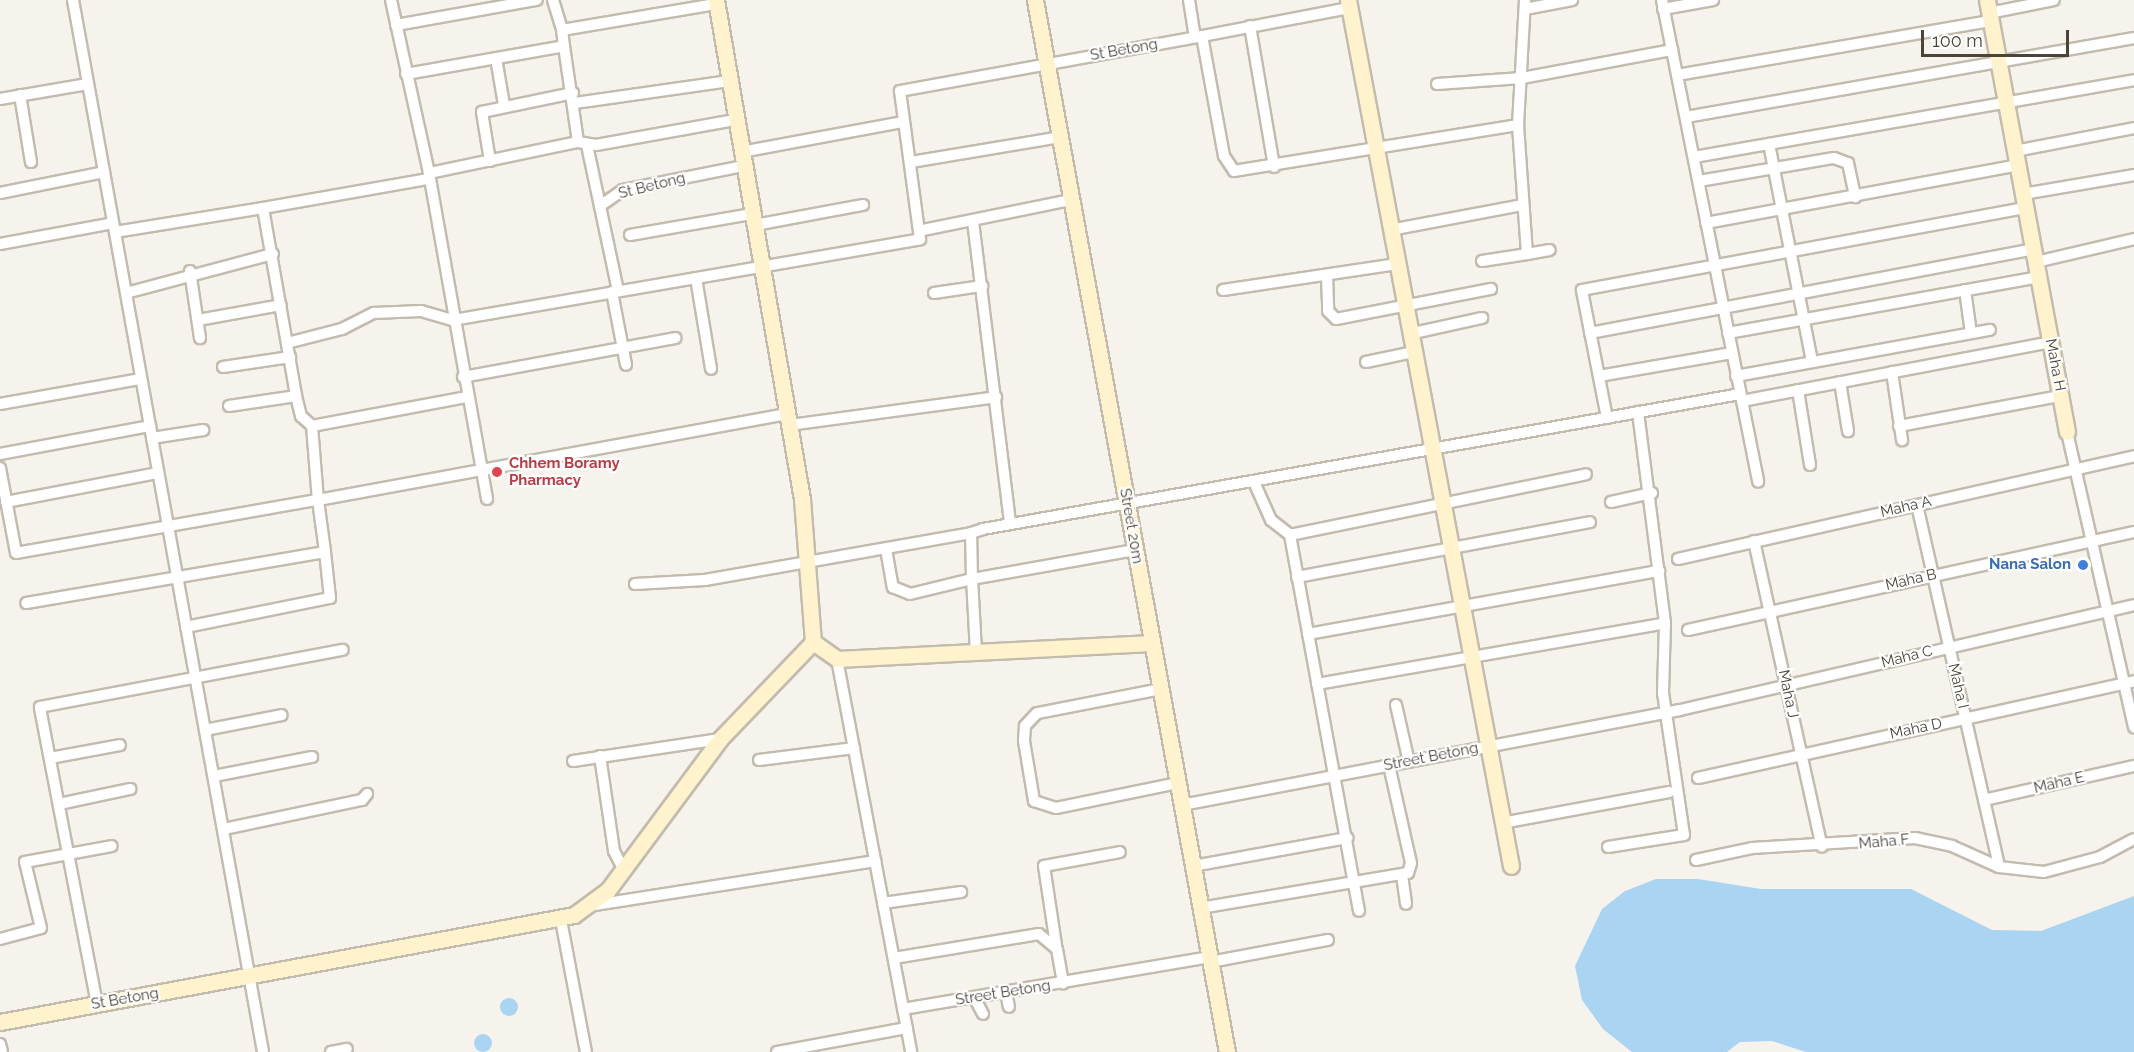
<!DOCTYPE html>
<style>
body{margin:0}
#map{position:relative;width:2134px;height:1052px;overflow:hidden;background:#f6f3ec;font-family:Raleway,sans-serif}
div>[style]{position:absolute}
.water>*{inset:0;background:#a9d4f2}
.round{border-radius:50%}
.roads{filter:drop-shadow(2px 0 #c2bbae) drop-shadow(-2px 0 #c2bbae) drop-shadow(0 2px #c2bbae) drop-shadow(0 -2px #c2bbae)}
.street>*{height:10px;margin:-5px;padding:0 5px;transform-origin:5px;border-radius:5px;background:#fff}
.secondary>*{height:15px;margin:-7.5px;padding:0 7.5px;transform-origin:7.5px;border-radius:7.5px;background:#fff3cd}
.dots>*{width:16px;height:16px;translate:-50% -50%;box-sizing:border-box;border:3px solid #fff;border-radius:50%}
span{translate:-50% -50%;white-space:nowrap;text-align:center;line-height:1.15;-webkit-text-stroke:4.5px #fff;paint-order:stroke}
.street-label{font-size:15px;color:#4b4439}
.health-label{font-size:15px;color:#be3a42;font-weight:700}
.left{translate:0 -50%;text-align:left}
.shop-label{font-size:15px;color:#366cbe;font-weight:700}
.right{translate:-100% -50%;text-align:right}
.scale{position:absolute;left:1921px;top:30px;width:148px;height:27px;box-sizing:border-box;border:3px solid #4b4439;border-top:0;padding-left:8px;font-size:18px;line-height:21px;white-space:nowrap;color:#4b4439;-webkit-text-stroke:4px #fff;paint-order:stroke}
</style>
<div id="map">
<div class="water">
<div style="clip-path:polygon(1656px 879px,1698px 879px,1761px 889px,1911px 889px,1992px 930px,2041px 931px,2134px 896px,2134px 1052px,1806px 1052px,1772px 1041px,1740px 1042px,1727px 1052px,1632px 1052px,1603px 1029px,1582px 1000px,1575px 966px,1602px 909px,1625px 891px)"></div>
<div class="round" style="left:500px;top:998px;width:18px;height:18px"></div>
<div class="round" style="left:474px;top:1034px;width:18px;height:18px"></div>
</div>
<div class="roads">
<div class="street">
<div style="left:73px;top:0;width:1069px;rotate:79.76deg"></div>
<div style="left:391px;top:0;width:177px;rotate:77.6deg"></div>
<div style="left:429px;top:173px;width:331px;rotate:79.9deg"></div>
<div style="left:553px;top:0;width:31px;rotate:73deg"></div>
<div style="left:1189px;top:0;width:37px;rotate:81deg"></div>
<div style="left:1662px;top:0;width:491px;rotate:78.7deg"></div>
<div style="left:1349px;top:8px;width:150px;rotate:169.2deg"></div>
<div style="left:1202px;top:36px;width:122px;rotate:79.6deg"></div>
<div style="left:1224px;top:156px;width:18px;rotate:56deg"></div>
<div style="left:1234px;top:171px;width:288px;rotate:-9.2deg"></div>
<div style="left:1525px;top:9px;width:48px;rotate:-10.8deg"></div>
<div style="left:1663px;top:9px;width:51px;rotate:-10.2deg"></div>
<div style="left:1989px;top:13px;width:66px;rotate:-11.3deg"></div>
<div style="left:396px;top:25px;width:143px;rotate:-10.1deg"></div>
<div style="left:1250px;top:26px;width:143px;rotate:80.3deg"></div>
<div style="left:496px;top:58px;width:48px;rotate:80.3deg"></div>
<div style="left:406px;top:74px;width:160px;rotate:-10deg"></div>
<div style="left:564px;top:46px;width:16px;rotate:-97deg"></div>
<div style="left:562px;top:30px;width:156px;rotate:-9.6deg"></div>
<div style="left:1677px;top:75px;width:319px;rotate:-9.8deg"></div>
<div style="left:1437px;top:84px;width:85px;rotate:-4deg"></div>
<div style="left:1522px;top:78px;width:153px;rotate:-10.6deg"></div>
<div style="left:20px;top:95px;width:68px;rotate:80.7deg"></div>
<div style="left:0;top:99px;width:89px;rotate:-9.7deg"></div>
<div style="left:575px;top:103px;width:156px;rotate:-8.1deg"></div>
<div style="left:1686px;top:117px;width:455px;rotate:-10deg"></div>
<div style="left:578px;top:142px;width:18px;rotate:9deg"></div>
<div style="left:596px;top:145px;width:141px;rotate:-10.2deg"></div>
<div style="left:1769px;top:144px;width:222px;rotate:78.8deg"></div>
<div style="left:587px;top:145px;width:149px;rotate:78deg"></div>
<div style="left:2015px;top:151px;width:121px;rotate:-10.9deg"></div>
<div style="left:741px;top:152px;width:165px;rotate:-10.5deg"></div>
<div style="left:1694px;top:157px;width:447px;rotate:-9.9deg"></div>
<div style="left:490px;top:161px;width:50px;rotate:-99.3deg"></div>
<div style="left:482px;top:112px;width:93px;rotate:-11.8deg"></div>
<div style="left:911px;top:162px;width:151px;rotate:-9.5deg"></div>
<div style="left:429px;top:173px;width:152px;rotate:-11.8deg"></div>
<div style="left:578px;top:142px;width:97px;rotate:-98.3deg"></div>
<div style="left:1699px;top:181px;width:137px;rotate:-9.7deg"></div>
<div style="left:1834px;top:158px;width:15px;rotate:20deg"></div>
<div style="left:1848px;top:163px;width:35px;rotate:78deg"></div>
<div style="left:0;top:193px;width:106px;rotate:-11.4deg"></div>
<div style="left:2023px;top:194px;width:113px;rotate:-9.7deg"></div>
<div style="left:600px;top:206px;width:28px;rotate:-35deg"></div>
<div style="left:623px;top:190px;width:122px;rotate:-11.3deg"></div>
<div style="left:263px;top:208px;width:168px;rotate:-10deg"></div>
<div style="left:973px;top:221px;width:304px;rotate:83deg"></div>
<div style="left:1706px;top:223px;width:317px;rotate:-10.5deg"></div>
<div style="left:755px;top:225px;width:110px;rotate:-10.5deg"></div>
<div style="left:923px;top:230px;width:151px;rotate:-11.5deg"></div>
<div style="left:1390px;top:230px;width:134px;rotate:-10.7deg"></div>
<div style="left:115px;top:232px;width:150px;rotate:-9.2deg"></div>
<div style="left:263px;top:208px;width:191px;rotate:80deg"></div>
<div style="left:296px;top:396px;width:21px;rotate:76deg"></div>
<div style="left:301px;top:416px;width:15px;rotate:42deg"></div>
<div style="left:630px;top:235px;width:124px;rotate:-9.8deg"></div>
<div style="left:0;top:244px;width:115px;rotate:-10.5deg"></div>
<div style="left:1527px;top:254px;width:23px;rotate:-10deg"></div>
<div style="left:1482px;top:261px;width:46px;rotate:-8.8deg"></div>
<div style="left:1527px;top:254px;width:129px;rotate:-94deg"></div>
<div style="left:1518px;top:125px;width:125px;rotate:-86.8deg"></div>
<div style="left:2036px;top:262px;width:101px;rotate:-13.2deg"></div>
<div style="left:190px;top:271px;width:68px;rotate:81.5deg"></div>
<div style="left:1327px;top:275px;width:36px;rotate:88deg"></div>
<div style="left:1328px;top:311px;width:11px;rotate:45deg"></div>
<div style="left:1336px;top:319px;width:158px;rotate:-11deg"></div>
<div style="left:696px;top:278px;width:92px;rotate:80.6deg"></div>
<div style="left:1223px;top:290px;width:176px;rotate:-8.5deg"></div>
<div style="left:1965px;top:290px;width:43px;rotate:82.1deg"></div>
<div style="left:612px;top:292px;width:74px;rotate:79.1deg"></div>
<div style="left:126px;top:293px;width:152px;rotate:-14.9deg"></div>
<div style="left:934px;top:293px;width:49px;rotate:-8.3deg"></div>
<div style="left:198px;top:320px;width:84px;rotate:-10.2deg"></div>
<div style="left:1590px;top:333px;width:451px;rotate:-10.7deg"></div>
<div style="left:1728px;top:333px;width:315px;rotate:-10.2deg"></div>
<div style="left:1409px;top:334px;width:75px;rotate:-12.4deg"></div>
<div style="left:287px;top:343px;width:57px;rotate:-14.3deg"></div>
<div style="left:342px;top:329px;width:36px;rotate:-27deg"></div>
<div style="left:374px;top:313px;width:47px;rotate:-2.4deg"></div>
<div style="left:421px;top:311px;width:33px;rotate:16deg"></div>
<div style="left:453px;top:320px;width:474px;rotate:-9.8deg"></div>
<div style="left:920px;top:239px;width:149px;rotate:-97.7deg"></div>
<div style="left:900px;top:91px;width:307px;rotate:-10.3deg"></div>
<div style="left:1366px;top:362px;width:48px;rotate:-12deg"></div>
<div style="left:223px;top:367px;width:68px;rotate:-8.5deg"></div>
<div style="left:1892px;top:372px;width:69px;rotate:81.6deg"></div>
<div style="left:1599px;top:376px;width:135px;rotate:-9.8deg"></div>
<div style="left:1736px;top:376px;width:258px;rotate:-10.3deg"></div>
<div style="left:463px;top:377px;width:216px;rotate:-10.4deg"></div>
<div style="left:1840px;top:382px;width:50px;rotate:80.7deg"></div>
<div style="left:1798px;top:390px;width:76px;rotate:80.9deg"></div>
<div style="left:1742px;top:401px;width:314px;rotate:-10.8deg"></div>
<div style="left:0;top:404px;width:143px;rotate:-10.1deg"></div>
<div style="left:229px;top:406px;width:68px;rotate:-8.5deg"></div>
<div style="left:1607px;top:418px;width:130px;rotate:-101.1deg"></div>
<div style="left:1582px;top:290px;width:452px;rotate:-10.5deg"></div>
<div style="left:790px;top:425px;width:208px;rotate:-7.7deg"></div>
<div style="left:312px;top:426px;width:74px;rotate:85.4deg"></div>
<div style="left:318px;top:500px;width:478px;rotate:-10.4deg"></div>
<div style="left:312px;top:426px;width:158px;rotate:-10.6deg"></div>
<div style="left:1899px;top:426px;width:164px;rotate:-10.6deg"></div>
<div style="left:2067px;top:432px;width:303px;rotate:77.2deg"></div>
<div style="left:152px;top:438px;width:52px;rotate:-8.9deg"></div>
<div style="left:0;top:454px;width:153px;rotate:-10.6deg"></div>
<div style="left:0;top:468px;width:86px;rotate:79.3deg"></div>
<div style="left:16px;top:553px;width:307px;rotate:-10deg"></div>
<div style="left:318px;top:500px;width:52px;rotate:82.3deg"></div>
<div style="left:325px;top:552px;width:303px;rotate:170.3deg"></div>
<div style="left:1254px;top:482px;width:42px;rotate:65.9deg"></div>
<div style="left:1271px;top:520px;width:24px;rotate:38deg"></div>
<div style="left:1290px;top:535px;width:382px;rotate:79.6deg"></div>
<div style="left:6px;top:502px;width:155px;rotate:-10.8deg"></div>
<div style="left:1611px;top:502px;width:42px;rotate:-12.4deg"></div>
<div style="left:1917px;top:505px;width:371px;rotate:77.2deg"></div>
<div style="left:1290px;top:535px;width:302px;rotate:-11.6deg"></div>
<div style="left:1754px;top:541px;width:313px;rotate:77.5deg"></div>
<div style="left:886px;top:549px;width:39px;rotate:80deg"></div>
<div style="left:893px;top:587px;width:18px;rotate:22deg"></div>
<div style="left:910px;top:594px;width:64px;rotate:-13.6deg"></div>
<div style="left:972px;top:579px;width:46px;rotate:-91.2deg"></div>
<div style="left:971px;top:533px;width:13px;rotate:-18deg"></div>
<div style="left:983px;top:529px;width:769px;rotate:-10.11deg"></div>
<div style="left:1678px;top:559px;width:467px;rotate:-12.7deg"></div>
<div style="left:1297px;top:577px;width:298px;rotate:-10.6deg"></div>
<div style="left:635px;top:584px;width:70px;rotate:-3.3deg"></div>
<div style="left:705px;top:580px;width:270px;rotate:-10deg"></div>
<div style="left:186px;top:627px;width:147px;rotate:-11.4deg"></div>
<div style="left:330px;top:598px;width:46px;rotate:-96.2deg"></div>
<div style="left:1688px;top:630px;width:457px;rotate:-12.4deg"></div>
<div style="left:1308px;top:634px;width:357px;rotate:-10.2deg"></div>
<div style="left:976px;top:652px;width:73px;rotate:-93.1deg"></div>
<div style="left:972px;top:579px;width:166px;rotate:-10.1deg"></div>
<div style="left:837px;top:659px;width:400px;rotate:79.3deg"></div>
<div style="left:1317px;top:684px;width:353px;rotate:-9.9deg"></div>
<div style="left:1161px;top:689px;width:126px;rotate:169deg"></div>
<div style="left:1037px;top:713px;width:18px;rotate:133deg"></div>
<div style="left:1025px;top:726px;width:15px;rotate:94deg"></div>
<div style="left:1024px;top:741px;width:61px;rotate:80.5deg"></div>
<div style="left:1034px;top:801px;width:23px;rotate:18deg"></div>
<div style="left:1056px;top:808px;width:125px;rotate:-11.6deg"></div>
<div style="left:1396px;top:705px;width:58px;rotate:77.2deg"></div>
<div style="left:205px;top:730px;width:78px;rotate:-11deg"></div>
<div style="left:600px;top:756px;width:96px;rotate:81.6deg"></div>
<div style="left:614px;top:851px;width:20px;rotate:63deg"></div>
<div style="left:50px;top:758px;width:71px;rotate:-10.5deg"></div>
<div style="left:759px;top:760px;width:96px;rotate:-7.2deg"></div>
<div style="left:573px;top:761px;width:149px;rotate:-8.5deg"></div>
<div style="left:214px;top:776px;width:100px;rotate:-11deg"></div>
<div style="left:1698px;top:778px;width:447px;rotate:-12.5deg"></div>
<div style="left:1984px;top:800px;width:154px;rotate:-12.8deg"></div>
<div style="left:59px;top:804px;width:73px;rotate:-11.9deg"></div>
<div style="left:1182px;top:805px;width:507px;rotate:-10.8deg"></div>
<div style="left:1680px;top:710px;width:466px;rotate:-13deg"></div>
<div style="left:1502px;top:823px;width:170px;rotate:-10.5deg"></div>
<div style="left:224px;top:829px;width:141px;rotate:-11.9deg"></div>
<div style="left:362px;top:800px;width:8px;rotate:-50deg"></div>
<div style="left:1608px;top:847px;width:77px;rotate:-9deg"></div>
<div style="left:1684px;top:835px;width:144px;rotate:-98.4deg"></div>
<div style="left:1663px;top:693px;width:70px;rotate:-88.4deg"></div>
<div style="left:1665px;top:623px;width:213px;rotate:-97.3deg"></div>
<div style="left:1696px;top:860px;width:57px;rotate:-12.1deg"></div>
<div style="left:1752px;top:848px;width:163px;rotate:-3.5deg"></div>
<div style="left:1915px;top:838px;width:38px;rotate:12deg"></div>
<div style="left:1952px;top:846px;width:51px;rotate:24.1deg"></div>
<div style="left:1999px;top:867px;width:45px;rotate:6.3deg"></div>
<div style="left:2044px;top:872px;width:58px;rotate:-15deg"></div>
<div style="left:2100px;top:857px;width:38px;rotate:-28deg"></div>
<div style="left:1193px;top:866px;width:157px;rotate:-10.3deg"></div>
<div style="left:1402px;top:875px;width:29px;rotate:82deg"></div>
<div style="left:883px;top:903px;width:79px;rotate:-8deg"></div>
<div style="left:588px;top:906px;width:291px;rotate:-8.9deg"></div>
<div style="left:1200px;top:908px;width:211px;rotate:-9.6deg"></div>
<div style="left:1408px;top:873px;width:10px;rotate:-73deg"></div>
<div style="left:1411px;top:863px;width:100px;rotate:-102.7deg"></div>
<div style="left:561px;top:920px;width:134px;rotate:79.3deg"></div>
<div style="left:0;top:939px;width:42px;rotate:-15deg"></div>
<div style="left:41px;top:928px;width:68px;rotate:-103.6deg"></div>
<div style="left:25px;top:862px;width:88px;rotate:-10.4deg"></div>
<div style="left:1056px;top:945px;width:80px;rotate:-98.6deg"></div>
<div style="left:1044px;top:866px;width:77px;rotate:-10.4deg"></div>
<div style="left:894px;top:958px;width:147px;rotate:-9.4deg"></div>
<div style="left:1039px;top:934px;width:23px;rotate:40deg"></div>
<div style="left:1057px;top:949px;width:35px;rotate:80deg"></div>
<div style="left:1210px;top:962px;width:120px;rotate:-10.6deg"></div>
<div style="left:1006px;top:992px;width:15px;rotate:79deg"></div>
<div style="left:974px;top:997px;width:19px;rotate:62deg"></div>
<div style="left:97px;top:1004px;width:302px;rotate:-100.9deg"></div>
<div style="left:40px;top:707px;width:308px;rotate:-10.7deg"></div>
<div style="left:903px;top:1009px;width:310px;rotate:-9.6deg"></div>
<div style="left:0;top:1044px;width:8px;rotate:76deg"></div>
<div style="left:331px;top:1052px;width:16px;rotate:-11deg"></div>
<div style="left:777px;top:1052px;width:132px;rotate:-10.5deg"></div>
</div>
<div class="secondary">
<div style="left:1035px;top:0;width:1069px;rotate:79.66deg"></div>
<div style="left:1348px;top:0;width:881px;rotate:79.34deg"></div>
<div style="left:1987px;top:0;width:439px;rotate:79.5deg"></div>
<div style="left:813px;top:642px;width:29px;rotate:35deg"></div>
<div style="left:837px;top:659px;width:315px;rotate:-2.9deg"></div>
<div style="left:0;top:1022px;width:584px;rotate:-10.56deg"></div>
<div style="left:574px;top:915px;width:42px;rotate:-36.3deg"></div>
<div style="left:608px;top:890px;width:188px;rotate:-53.4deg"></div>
<div style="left:720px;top:739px;width:134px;rotate:-46.2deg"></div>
<div style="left:813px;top:642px;width:143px;rotate:-94.4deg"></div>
<div style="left:802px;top:499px;width:506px;rotate:-99.78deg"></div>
</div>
</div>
<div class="dots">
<div style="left:497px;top:472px;background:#e0444e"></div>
<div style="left:2083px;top:565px;background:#3f7fe0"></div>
</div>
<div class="street-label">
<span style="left:1124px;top:50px;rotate:-10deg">St Betong</span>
<span style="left:652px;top:186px;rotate:-14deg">St Betong</span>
<span style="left:2055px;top:365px;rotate:79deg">Maha H</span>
<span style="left:1906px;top:507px;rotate:-13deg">Maha A</span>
<span style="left:1131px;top:526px;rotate:80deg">Street 20m</span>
<span style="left:1911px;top:580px;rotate:-13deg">Maha B</span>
<span style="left:1907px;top:657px;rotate:-14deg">Maha C</span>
<span style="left:1958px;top:686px;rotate:77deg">Maha I</span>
<span style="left:1788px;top:694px;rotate:78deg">Maha J</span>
<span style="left:1916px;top:729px;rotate:-12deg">Maha D</span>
<span style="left:1431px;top:757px;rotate:-11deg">Street Betong</span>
<span style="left:2059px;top:783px;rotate:-13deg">Maha E</span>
<span style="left:1884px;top:842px;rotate:-5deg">Maha F</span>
<span style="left:1003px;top:993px;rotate:-9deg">Street Betong</span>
<span style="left:125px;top:999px;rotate:-10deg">St Betong</span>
</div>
<div class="health-label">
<span class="left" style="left:509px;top:472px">Chhem Boramy<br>Pharmacy</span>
</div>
<div class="shop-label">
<span class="right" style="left:2071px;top:565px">Nana Salon</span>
</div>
<div class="scale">100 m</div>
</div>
